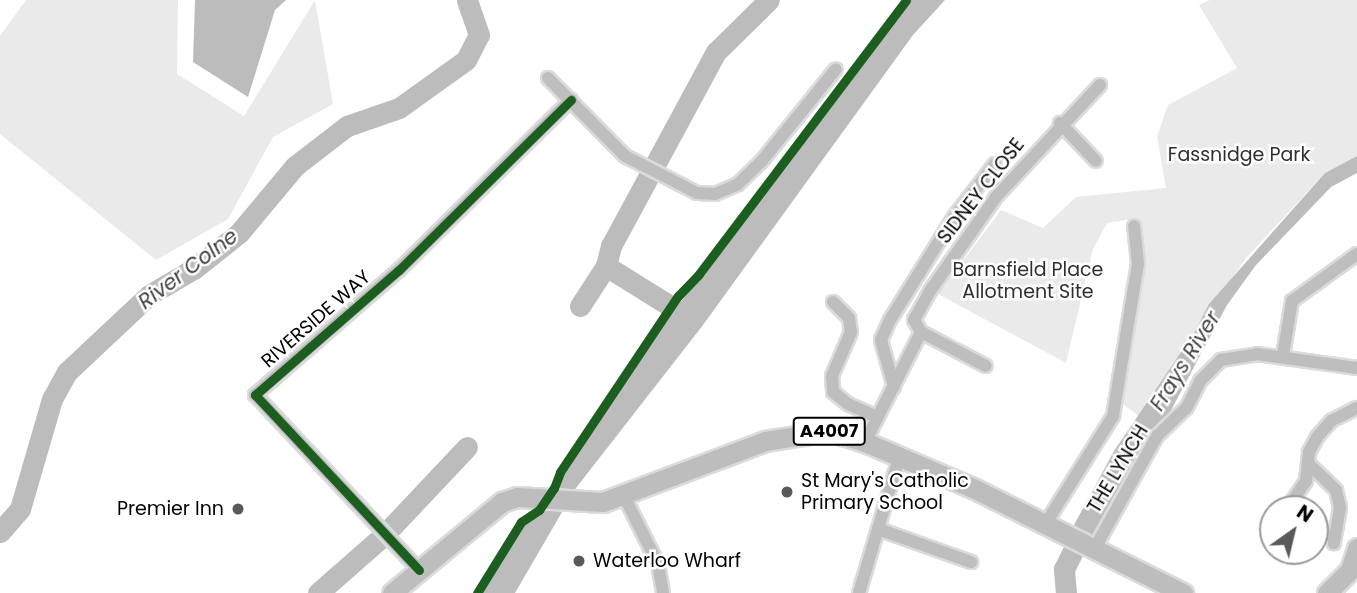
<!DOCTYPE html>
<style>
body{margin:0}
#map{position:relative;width:1357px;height:593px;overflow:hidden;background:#fff;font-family:Poppins,sans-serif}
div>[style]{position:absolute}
.green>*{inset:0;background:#eaeaea}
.water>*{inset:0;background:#bcbcbc}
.river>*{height:21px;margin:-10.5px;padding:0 10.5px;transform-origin:10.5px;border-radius:10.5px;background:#bcbcbc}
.roads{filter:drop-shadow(2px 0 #dbdbdb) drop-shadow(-2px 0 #dbdbdb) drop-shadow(0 2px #dbdbdb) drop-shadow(0 -2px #dbdbdb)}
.minor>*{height:12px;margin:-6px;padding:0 6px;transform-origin:6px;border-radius:6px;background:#bebebe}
.primary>*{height:19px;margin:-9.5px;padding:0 9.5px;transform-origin:9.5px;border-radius:9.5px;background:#bdbdbd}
.cycleway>*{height:9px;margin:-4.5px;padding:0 4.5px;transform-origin:4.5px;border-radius:4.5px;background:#1b5e20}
.dots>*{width:19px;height:19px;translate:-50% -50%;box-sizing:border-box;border:4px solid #fff;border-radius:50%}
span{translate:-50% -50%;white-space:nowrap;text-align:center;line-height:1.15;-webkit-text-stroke:5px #fff;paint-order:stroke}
.shield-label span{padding:2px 5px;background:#fff;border:2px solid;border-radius:5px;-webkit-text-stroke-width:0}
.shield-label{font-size:18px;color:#000;font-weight:700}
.park-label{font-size:19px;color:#2f2f2f}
.street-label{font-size:19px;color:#000}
.poi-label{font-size:19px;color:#000}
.left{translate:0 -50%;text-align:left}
.right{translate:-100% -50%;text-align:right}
.water-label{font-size:21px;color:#404040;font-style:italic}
.north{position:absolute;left:1259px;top:495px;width:70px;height:70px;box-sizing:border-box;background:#fff;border:2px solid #999;border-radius:50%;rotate:34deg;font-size:19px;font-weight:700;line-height:28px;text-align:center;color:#000}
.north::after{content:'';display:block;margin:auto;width:24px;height:32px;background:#595959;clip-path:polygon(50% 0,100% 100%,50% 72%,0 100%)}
</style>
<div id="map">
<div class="green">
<div style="clip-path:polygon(26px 0,178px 0,177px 74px,244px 116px,315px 0,333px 104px,273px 137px,228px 219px,156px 260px,0 134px,0 36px)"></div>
<div style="clip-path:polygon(1210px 0,1357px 0,1357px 156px,1325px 173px,1246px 258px,1139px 416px,1113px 397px,1133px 305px,1132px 219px,1107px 223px,1093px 249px,1066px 363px,938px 294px,1001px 210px,1043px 228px,1076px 197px,1166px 188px,1157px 137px,1168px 105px,1237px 68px,1199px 5px)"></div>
</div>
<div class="water">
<div style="clip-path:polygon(195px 0,286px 0,275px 10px,248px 97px,193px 62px)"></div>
<div style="clip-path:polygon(910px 0,945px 0,913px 35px,703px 325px,576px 488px,515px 593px,481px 593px,526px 522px,538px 514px,559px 486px,573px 457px,670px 316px)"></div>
<div style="clip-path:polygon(1357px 156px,1357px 173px,1331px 187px,1256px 265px,1227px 305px,1169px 414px,1144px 444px,1094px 531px,1074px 525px,1114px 451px,1194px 333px,1209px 304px,1325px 173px)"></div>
</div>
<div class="river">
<div style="left:606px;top:266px;width:97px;rotate:31.9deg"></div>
<div style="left:580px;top:306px;width:48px;rotate:-57deg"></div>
<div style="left:606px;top:266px;width:21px;rotate:-76deg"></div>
<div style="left:611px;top:246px;width:221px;rotate:-61.6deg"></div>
<div style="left:716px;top:52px;width:74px;rotate:-44.5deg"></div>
<div style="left:0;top:532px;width:30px;rotate:-49deg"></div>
<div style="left:20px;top:509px;width:115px;rotate:-73.8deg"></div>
<div style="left:52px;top:399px;width:31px;rotate:-61deg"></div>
<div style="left:67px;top:372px;width:112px;rotate:-43.2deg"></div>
<div style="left:149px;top:295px;width:53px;rotate:-30.4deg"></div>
<div style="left:195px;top:268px;width:56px;rotate:-38.5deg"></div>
<div style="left:239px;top:233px;width:87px;rotate:-50.1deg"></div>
<div style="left:295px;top:166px;width:66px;rotate:-37.6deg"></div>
<div style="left:347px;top:126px;width:55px;rotate:-19.1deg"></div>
<div style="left:399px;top:108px;width:82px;rotate:-35.6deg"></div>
<div style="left:466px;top:60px;width:28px;rotate:-63deg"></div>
<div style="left:479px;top:35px;width:37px;rotate:-109deg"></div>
<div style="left:318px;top:593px;width:88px;rotate:-41.3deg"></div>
<div style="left:384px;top:535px;width:121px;rotate:-46.7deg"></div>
<div style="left:1066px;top:593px;width:24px;rotate:-95deg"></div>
<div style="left:1064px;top:569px;width:74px;rotate:-63.4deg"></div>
</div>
<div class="roads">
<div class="minor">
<div style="left:548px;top:78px;width:110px;rotate:45.4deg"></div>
<div style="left:625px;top:156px;width:81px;rotate:27.2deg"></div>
<div style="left:697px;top:193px;width:18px;rotate:3deg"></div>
<div style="left:715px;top:194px;width:25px;rotate:-23deg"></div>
<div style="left:738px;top:184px;width:32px;rotate:-44deg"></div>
<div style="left:761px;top:162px;width:119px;rotate:-51.1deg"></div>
<div style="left:1060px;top:123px;width:52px;rotate:46.5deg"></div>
<div style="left:833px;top:302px;width:23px;rotate:45deg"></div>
<div style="left:849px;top:318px;width:14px;rotate:82deg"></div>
<div style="left:851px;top:332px;width:48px;rotate:113.4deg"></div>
<div style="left:832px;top:376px;width:16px;rotate:86deg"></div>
<div style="left:833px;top:392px;width:19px;rotate:39deg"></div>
<div style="left:848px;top:404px;width:32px;rotate:24deg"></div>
<div style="left:921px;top:332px;width:14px;rotate:-120deg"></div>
<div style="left:914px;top:320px;width:33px;rotate:-61deg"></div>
<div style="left:930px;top:291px;width:115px;rotate:-54.9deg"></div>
<div style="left:996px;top:197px;width:153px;rotate:-47.1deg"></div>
<div style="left:1283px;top:355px;width:55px;rotate:-80.5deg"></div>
<div style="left:1292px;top:301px;width:80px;rotate:-35.9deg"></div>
<div style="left:894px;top:387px;width:49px;rotate:-105.5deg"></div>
<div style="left:881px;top:340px;width:22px;rotate:-66deg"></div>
<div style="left:890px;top:320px;width:121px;rotate:-58.1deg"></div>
<div style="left:954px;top:217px;width:67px;rotate:-52.3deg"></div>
<div style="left:865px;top:442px;width:123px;rotate:-63deg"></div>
<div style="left:921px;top:332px;width:73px;rotate:27.6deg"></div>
<div style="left:1308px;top:463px;width:39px;rotate:44deg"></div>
<div style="left:1336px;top:490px;width:18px;rotate:77deg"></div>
<div style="left:1340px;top:508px;width:36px;rotate:100deg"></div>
<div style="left:624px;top:496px;width:76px;rotate:63.4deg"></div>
<div style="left:658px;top:564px;width:29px;rotate:80deg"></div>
<div style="left:1287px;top:509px;width:34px;rotate:-56deg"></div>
<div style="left:1306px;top:481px;width:29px;rotate:-84deg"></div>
<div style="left:1309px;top:452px;width:18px;rotate:-61deg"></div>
<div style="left:1318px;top:436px;width:20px;rotate:-49deg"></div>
<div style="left:1331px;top:421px;width:29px;rotate:-27deg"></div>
<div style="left:1046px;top:523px;width:126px;rotate:-57.9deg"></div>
<div style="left:1113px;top:416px;width:155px;rotate:-80.7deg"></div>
<div style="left:1138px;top:263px;width:37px;rotate:-96deg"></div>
<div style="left:878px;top:529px;width:99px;rotate:19.5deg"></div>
<div style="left:1096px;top:546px;width:126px;rotate:-61deg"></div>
<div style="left:1157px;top:436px;width:42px;rotate:-44deg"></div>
<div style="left:1187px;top:407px;width:29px;rotate:-63deg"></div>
<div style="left:1200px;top:381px;width:30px;rotate:-45deg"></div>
<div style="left:1221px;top:360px;width:36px;rotate:-9deg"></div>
<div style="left:1257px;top:354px;width:101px;rotate:8deg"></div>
<div style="left:419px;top:570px;width:240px;rotate:-133.1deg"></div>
<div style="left:255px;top:395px;width:191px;rotate:-41deg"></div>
<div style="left:399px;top:270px;width:242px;rotate:-44.7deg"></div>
<div style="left:859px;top:593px;width:141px;rotate:-73.5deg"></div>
</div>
<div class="primary">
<div style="left:392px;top:593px;width:143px;rotate:-39.6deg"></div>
<div style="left:502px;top:502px;width:16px;rotate:-18deg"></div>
<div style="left:517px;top:497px;width:86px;rotate:3.3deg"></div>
<div style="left:603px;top:502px;width:173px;rotate:-20.6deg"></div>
<div style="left:765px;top:441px;width:65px;rotate:-8.9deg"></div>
<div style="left:829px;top:431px;width:38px;rotate:17deg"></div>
<div style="left:865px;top:442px;width:117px;rotate:23.1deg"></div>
<div style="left:973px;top:488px;width:235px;rotate:26.6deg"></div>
<div style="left:1327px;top:593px;width:33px;rotate:-45deg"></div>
<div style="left:1350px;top:570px;width:23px;rotate:-72deg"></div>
</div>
</div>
<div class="cycleway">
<div style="left:419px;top:570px;width:240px;rotate:-133.1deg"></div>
<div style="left:255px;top:395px;width:191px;rotate:-41deg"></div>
<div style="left:399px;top:270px;width:242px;rotate:-44.7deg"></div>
<div style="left:477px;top:593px;width:84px;rotate:-58.2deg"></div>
<div style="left:521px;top:522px;width:22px;rotate:-34deg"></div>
<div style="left:539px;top:510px;width:27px;rotate:-56deg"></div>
<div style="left:554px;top:488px;width:17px;rotate:-69deg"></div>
<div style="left:560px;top:472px;width:212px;rotate:-56.2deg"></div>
<div style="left:678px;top:296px;width:30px;rotate:-46deg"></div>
<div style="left:699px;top:274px;width:343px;rotate:-52.9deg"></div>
</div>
<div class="dots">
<div style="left:787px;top:492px;background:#595959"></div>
<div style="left:238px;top:509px;background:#595959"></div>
<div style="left:579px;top:561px;background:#595959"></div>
</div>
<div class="shield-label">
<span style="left:829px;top:431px">A4007</span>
</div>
<div class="park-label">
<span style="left:1239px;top:155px">Fassnidge Park</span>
<span style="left:1028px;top:281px">Barnsfield Place<br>Allotment Site</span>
</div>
<div class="street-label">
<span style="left:981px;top:191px;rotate:-52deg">SIDNEY CLOSE</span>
<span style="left:316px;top:319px;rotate:-41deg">RIVERSIDE WAY</span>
<span style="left:1118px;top:469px;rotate:-59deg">THE LYNCH</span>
</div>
<div class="poi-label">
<span class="left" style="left:801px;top:492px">St Mary's Catholic<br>Primary School</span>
<span class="right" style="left:224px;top:509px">Premier Inn</span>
<span class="left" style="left:593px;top:561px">Waterloo Wharf</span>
</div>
<div class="water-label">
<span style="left:188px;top:269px;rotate:-37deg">River Colne</span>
<span style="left:1185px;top:361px;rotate:-58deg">Frays River</span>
</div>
<div class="north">N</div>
</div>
